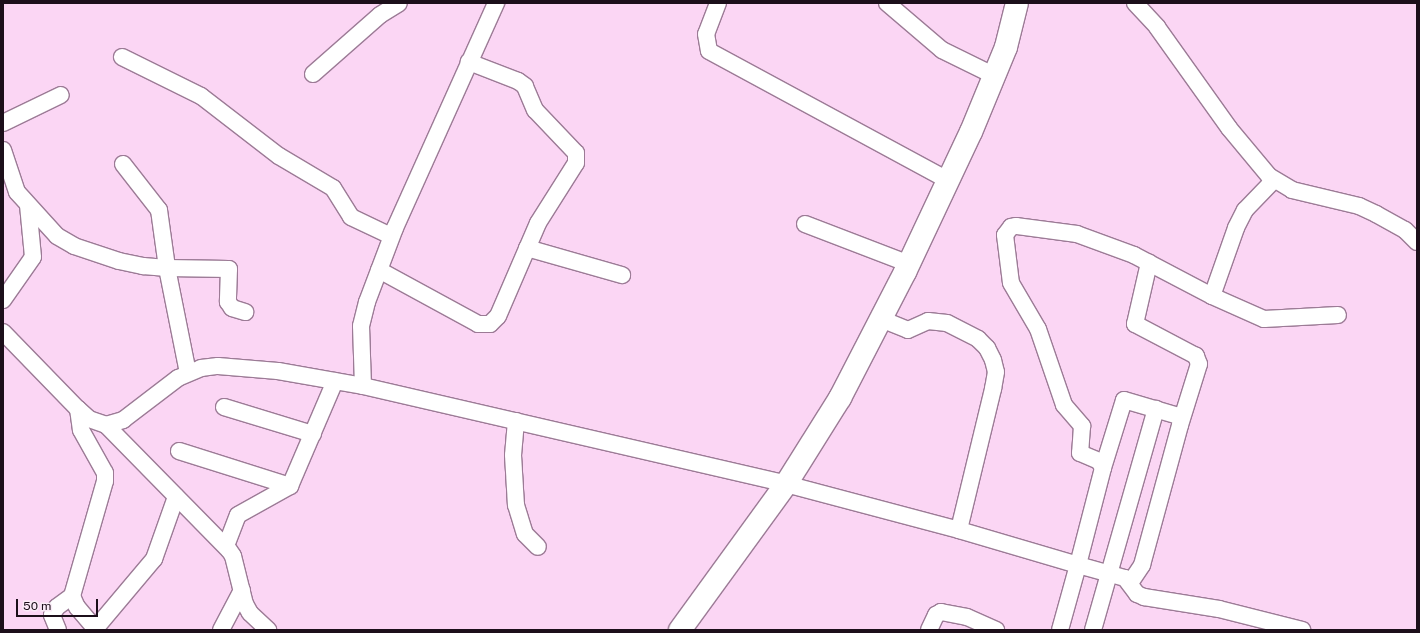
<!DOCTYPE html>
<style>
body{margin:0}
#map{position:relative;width:1420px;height:633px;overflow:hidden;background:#fbd6f4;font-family:"Public Sans",sans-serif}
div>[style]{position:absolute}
.roads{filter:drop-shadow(1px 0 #9c7b96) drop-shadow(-1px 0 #9c7b96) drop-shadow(0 1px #9c7b96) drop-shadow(0 -1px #9c7b96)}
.minor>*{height:16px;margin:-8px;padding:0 8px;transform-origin:8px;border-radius:8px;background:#fff}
.highway>*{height:22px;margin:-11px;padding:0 11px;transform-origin:11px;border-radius:11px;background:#fff}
span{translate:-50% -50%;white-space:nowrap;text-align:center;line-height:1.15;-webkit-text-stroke:3px #faebf7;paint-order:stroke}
.frame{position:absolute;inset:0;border:4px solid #1c0f1a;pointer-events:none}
.scale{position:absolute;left:16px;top:599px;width:82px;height:18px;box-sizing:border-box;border:2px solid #1c0f1a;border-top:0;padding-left:5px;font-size:12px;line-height:14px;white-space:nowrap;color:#1c0f1a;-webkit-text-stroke:3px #faebf7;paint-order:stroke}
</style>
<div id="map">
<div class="roads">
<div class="minor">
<div style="left:718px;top:3px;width:33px;rotate:111deg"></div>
<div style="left:706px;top:34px;width:17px;rotate:80deg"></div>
<div style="left:709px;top:51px;width:273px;rotate:28.4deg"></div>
<div style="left:887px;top:3px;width:72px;rotate:40.5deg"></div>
<div style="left:942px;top:50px;width:59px;rotate:26.1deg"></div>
<div style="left:1135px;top:3px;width:33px;rotate:47deg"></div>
<div style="left:1157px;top:27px;width:124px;rotate:54.5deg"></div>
<div style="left:1229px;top:128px;width:62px;rotate:50.2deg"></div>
<div style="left:1269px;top:176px;width:27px;rotate:31deg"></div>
<div style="left:1292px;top:190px;width:69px;rotate:13.4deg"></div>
<div style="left:1359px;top:206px;width:19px;rotate:25deg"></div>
<div style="left:1376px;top:214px;width:33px;rotate:29deg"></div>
<div style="left:1405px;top:230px;width:17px;rotate:45deg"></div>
<div style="left:122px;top:57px;width:88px;rotate:26.3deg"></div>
<div style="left:201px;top:96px;width:98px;rotate:37.6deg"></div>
<div style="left:279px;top:156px;width:63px;rotate:30.7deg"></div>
<div style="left:333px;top:188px;width:34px;rotate:58deg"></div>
<div style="left:351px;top:217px;width:44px;rotate:25.4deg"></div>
<div style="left:313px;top:74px;width:89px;rotate:-41.4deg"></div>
<div style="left:380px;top:15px;width:22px;rotate:-32deg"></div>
<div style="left:3px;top:123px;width:64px;rotate:-25.8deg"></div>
<div style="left:3px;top:150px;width:44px;rotate:71.6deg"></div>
<div style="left:17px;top:192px;width:59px;rotate:47.7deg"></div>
<div style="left:57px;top:236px;width:20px;rotate:30deg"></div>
<div style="left:74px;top:246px;width:47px;rotate:18.4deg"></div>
<div style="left:119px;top:261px;width:25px;rotate:12deg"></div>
<div style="left:143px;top:266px;width:24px;rotate:5deg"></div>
<div style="left:167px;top:268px;width:107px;rotate:78.7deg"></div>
<div style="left:123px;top:164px;width:58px;rotate:52deg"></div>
<div style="left:159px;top:210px;width:59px;rotate:82.1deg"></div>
<div style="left:167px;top:268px;width:62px;rotate:0.9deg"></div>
<div style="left:229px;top:269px;width:33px;rotate:92deg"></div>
<div style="left:228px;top:302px;width:7px;rotate:56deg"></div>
<div style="left:232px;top:308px;width:14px;rotate:17deg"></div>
<div style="left:1274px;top:180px;width:42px;rotate:134deg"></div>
<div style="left:1245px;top:210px;width:20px;rotate:117deg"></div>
<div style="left:1236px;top:228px;width:72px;rotate:109.4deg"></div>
<div style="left:1212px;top:296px;width:57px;rotate:23.9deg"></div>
<div style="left:1264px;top:319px;width:74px;rotate:-3.1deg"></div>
<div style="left:805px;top:224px;width:111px;rotate:21deg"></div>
<div style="left:527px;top:248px;width:99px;rotate:15.9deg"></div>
<div style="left:379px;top:270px;width:113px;rotate:28.6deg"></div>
<div style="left:478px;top:324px;width:12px"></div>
<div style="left:490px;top:324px;width:11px;rotate:-45deg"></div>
<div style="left:498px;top:316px;width:101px;rotate:-66.7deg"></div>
<div style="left:538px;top:223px;width:71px;rotate:-57.7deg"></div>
<div style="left:576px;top:163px;width:10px;rotate:-90deg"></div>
<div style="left:576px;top:153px;width:59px;rotate:-133.6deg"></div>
<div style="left:535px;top:110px;width:26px;rotate:-113deg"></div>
<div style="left:525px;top:86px;width:9px;rotate:-144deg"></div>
<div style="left:518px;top:81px;width:53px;rotate:-158.8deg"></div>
<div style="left:1212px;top:296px;width:88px;rotate:-152.3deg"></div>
<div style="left:1134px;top:255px;width:61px;rotate:-159.8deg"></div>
<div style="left:1077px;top:234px;width:62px;rotate:-172.5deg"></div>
<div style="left:1016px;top:226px;width:5px;rotate:169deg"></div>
<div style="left:1011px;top:227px;width:10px;rotate:127deg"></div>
<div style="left:1005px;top:235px;width:48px;rotate:82.9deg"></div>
<div style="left:1011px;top:283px;width:53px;rotate:59.6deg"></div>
<div style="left:1038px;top:329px;width:80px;rotate:71.1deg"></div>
<div style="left:1064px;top:405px;width:28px;rotate:49deg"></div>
<div style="left:1082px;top:426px;width:27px;rotate:94deg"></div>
<div style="left:1080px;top:453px;width:21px;rotate:23deg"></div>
<div style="left:1099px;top:461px;width:8px;rotate:60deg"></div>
<div style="left:1103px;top:468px;width:100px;rotate:104.5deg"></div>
<div style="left:1078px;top:565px;width:49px;rotate:15.5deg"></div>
<div style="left:1125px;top:578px;width:20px;rotate:53deg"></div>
<div style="left:1137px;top:594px;width:8px;rotate:23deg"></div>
<div style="left:1144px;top:597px;width:76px;rotate:9.1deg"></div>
<div style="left:1219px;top:609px;width:86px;rotate:14.2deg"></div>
<div style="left:3px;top:300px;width:52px;rotate:-55.1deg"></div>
<div style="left:33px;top:257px;width:52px;rotate:-95.5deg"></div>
<div style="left:881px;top:319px;width:29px;rotate:22deg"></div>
<div style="left:908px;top:330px;width:22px;rotate:-24deg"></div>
<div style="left:928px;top:321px;width:19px;rotate:6deg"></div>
<div style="left:947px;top:323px;width:35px;rotate:27deg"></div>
<div style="left:978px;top:339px;width:13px;rotate:45deg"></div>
<div style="left:987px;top:348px;width:13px;rotate:63deg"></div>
<div style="left:993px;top:360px;width:12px;rotate:76deg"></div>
<div style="left:996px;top:372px;width:17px;rotate:100deg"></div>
<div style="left:993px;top:389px;width:145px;rotate:103.6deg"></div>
<div style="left:3px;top:332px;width:107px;rotate:45.8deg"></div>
<div style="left:78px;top:409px;width:15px;rotate:42deg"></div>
<div style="left:89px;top:419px;width:18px;rotate:19deg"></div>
<div style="left:106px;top:425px;width:18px;rotate:-16deg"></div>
<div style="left:123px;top:420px;width:69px;rotate:-37.4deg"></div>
<div style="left:178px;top:378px;width:25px;rotate:-23deg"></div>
<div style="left:201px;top:368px;width:17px;rotate:-7deg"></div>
<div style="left:218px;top:366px;width:60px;rotate:4.8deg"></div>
<div style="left:278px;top:371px;width:86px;rotate:10deg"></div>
<div style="left:363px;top:386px;width:434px;rotate:13deg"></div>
<div style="left:786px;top:484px;width:179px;rotate:14.9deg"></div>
<div style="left:959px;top:530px;width:124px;rotate:16.4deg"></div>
<div style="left:1078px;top:565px;width:67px;rotate:105.5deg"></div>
<div style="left:363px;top:386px;width:60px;rotate:-91.9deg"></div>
<div style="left:361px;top:326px;width:25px;rotate:-76deg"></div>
<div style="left:367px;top:302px;width:79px;rotate:-69.3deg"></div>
<div style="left:395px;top:228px;width:247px;rotate:-65.8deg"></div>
<div style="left:224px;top:407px;width:93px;rotate:16.9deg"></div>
<div style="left:78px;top:409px;width:21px;rotate:82deg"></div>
<div style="left:81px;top:430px;width:49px;rotate:60.8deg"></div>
<div style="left:105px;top:473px;width:8px;rotate:90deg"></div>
<div style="left:105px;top:481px;width:120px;rotate:106deg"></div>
<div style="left:72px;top:596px;width:12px;rotate:66deg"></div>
<div style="left:77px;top:607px;width:30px;rotate:50deg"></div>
<div style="left:516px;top:421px;width:34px;rotate:95deg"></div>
<div style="left:513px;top:455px;width:50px;rotate:86.6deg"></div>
<div style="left:516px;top:505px;width:30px;rotate:73deg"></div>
<div style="left:525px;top:534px;width:18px;rotate:45deg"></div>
<div style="left:106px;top:425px;width:175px;rotate:45.5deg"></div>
<div style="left:229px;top:550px;width:7px;rotate:56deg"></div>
<div style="left:233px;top:556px;width:49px;rotate:76deg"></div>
<div style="left:245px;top:604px;width:10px;rotate:61deg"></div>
<div style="left:250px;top:613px;width:25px;rotate:43deg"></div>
<div style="left:179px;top:451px;width:116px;rotate:17.5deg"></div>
<div style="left:1103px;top:468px;width:71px;rotate:-72.8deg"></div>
<div style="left:1124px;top:400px;width:60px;rotate:16.3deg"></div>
<div style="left:226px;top:546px;width:33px;rotate:-69deg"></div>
<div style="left:238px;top:515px;width:60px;rotate:-29.1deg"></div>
<div style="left:290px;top:486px;width:114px;rotate:-66.8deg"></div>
<div style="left:1130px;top:583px;width:22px;rotate:-56deg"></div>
<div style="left:1142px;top:565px;width:145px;rotate:-74.8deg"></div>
<div style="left:1180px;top:425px;width:64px;rotate:-72.7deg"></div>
<div style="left:1199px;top:364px;width:9px;rotate:-111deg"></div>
<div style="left:1196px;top:356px;width:69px;rotate:-152.3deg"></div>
<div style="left:1135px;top:324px;width:63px;rotate:-77.1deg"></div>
<div style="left:95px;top:629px;width:92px;rotate:-49.9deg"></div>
<div style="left:154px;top:559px;width:66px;rotate:-70.5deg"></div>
<div style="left:58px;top:630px;width:16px;rotate:-112deg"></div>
<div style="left:52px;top:615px;width:9px;rotate:-58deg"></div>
<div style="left:57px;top:607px;width:19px;rotate:-36deg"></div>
<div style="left:221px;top:630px;width:45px;rotate:-62.3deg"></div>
<div style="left:929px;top:630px;width:17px;rotate:-65deg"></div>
<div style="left:936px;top:615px;width:6px;rotate:-31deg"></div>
<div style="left:941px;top:612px;width:26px;rotate:11deg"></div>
<div style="left:967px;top:617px;width:32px;rotate:24deg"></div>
<div style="left:1093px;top:630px;width:230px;rotate:-74.1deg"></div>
</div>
<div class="highway">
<div style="left:680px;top:630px;width:180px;rotate:-54deg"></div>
<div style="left:786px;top:484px;width:102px;rotate:-57.9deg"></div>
<div style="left:840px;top:398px;width:142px;rotate:-62.7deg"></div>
<div style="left:905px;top:272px;width:155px;rotate:-64.8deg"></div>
<div style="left:971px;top:132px;width:92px;rotate:-67.6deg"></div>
<div style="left:1006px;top:47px;width:45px;rotate:-76deg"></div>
</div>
</div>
<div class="frame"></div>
<div class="scale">50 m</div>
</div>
